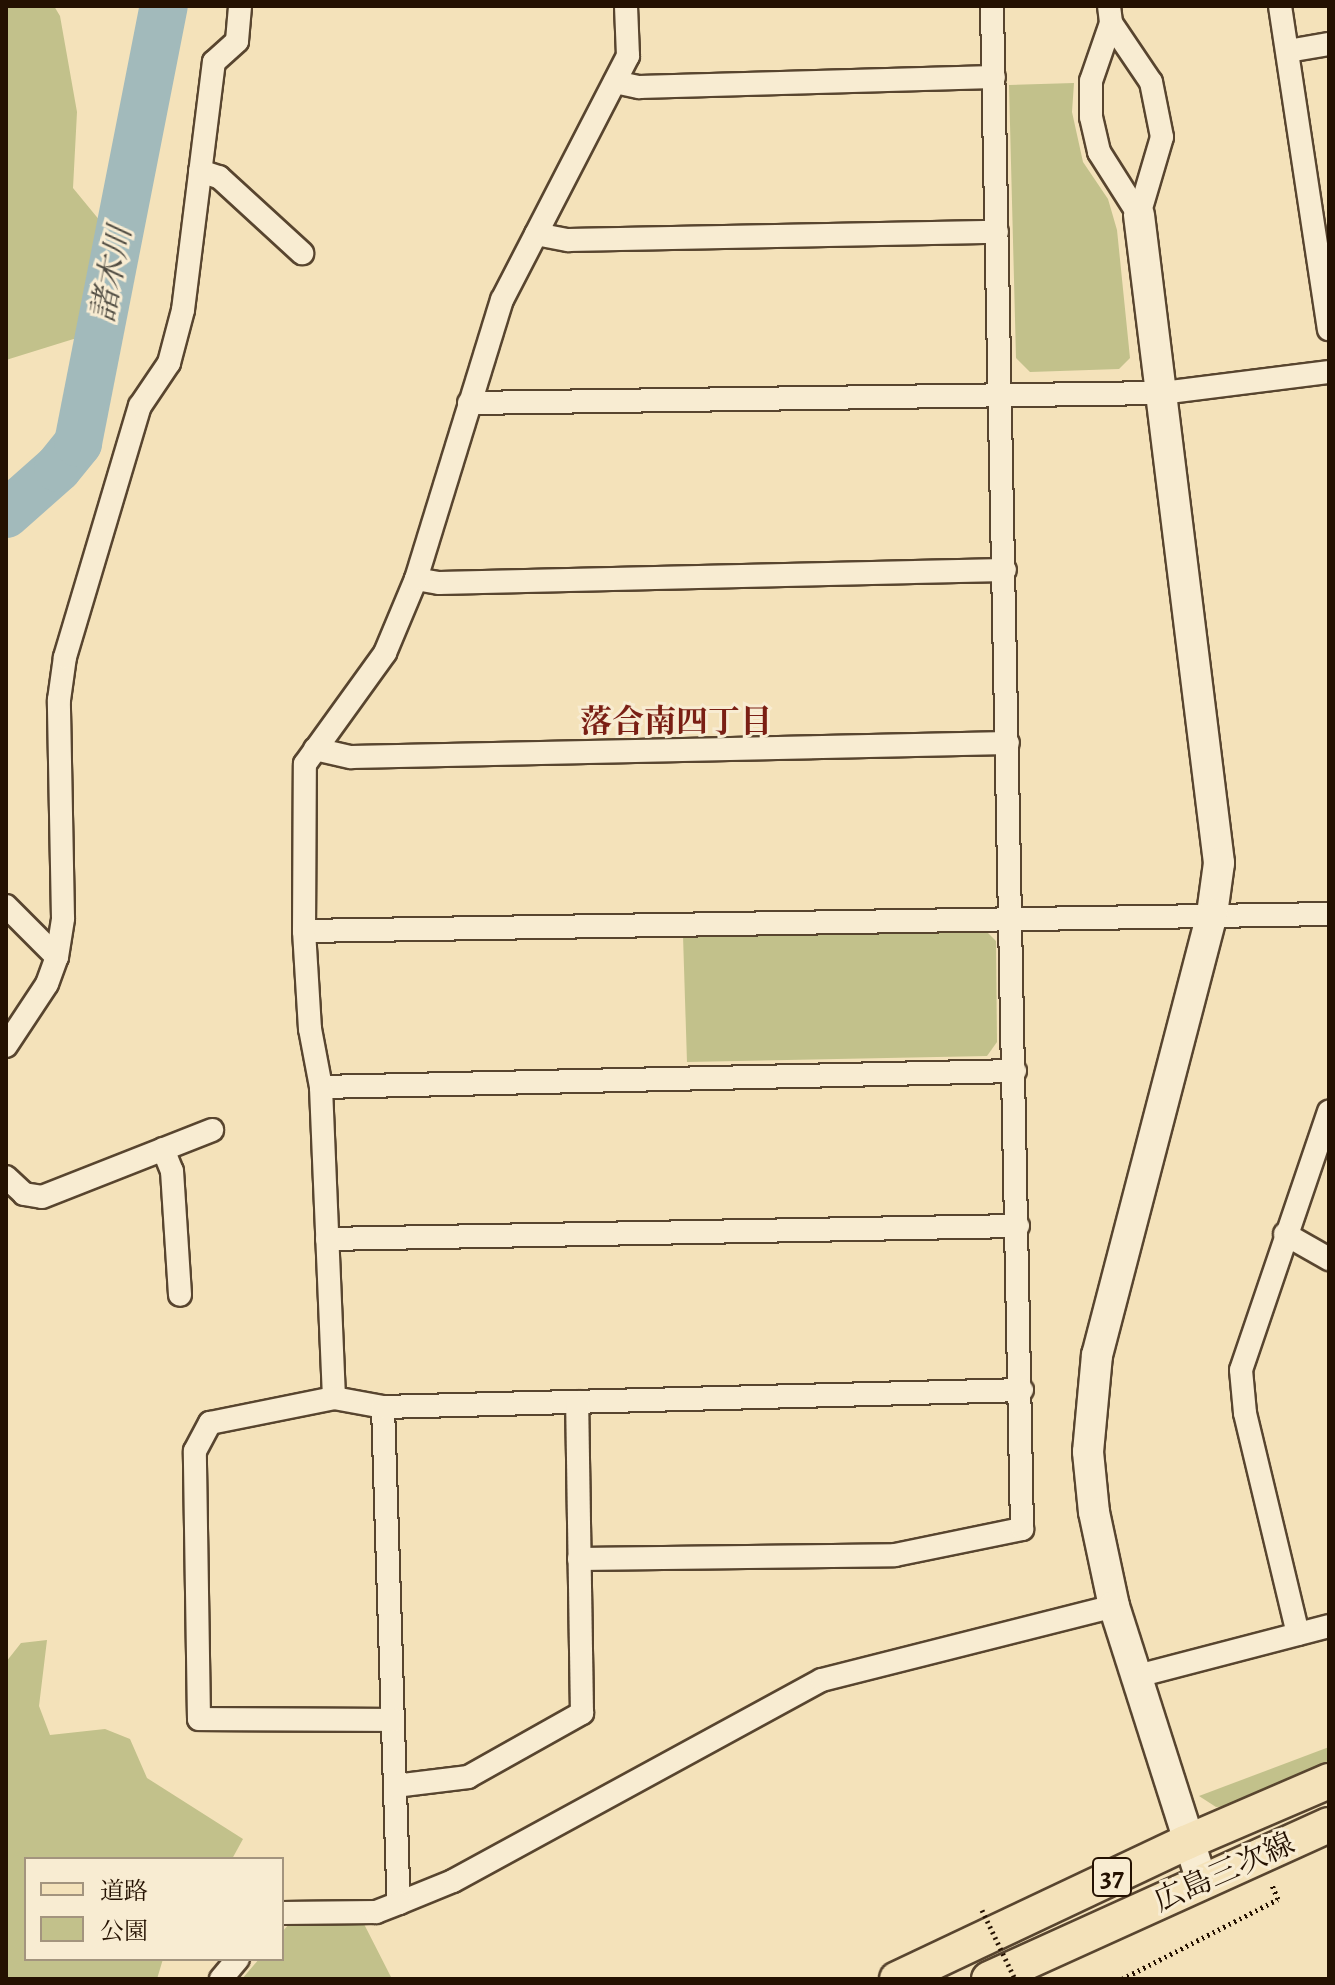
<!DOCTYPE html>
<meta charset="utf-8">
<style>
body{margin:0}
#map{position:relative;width:1335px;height:1985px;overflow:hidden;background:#f4e2ba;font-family:Alegreya,"Noto Serif JP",serif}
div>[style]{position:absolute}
.green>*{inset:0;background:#c2c18b}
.river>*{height:48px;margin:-24px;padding:0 24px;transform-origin:24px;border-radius:24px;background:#a2babb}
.path>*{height:5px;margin-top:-2.5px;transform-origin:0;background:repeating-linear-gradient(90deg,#241101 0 2px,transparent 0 6px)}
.roads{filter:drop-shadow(2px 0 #58452f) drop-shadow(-2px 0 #58452f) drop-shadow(0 2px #58452f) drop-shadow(0 -2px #58452f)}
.street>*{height:22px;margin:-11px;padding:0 11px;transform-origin:11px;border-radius:11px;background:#f8ecd2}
.secondary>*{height:30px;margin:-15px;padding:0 15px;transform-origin:15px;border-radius:15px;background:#f8ecd2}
.primary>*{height:34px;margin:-17px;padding:0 17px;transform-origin:17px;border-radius:17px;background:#f4e2ba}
.path-bridge>*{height:5px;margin-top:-2.5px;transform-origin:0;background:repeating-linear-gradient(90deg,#241101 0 2px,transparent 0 6px)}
span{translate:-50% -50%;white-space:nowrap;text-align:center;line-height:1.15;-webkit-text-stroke:6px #f8ecd2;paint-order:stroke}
.shield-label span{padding:2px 6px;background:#f8ecd2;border:2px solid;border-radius:6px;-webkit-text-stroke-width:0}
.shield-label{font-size:28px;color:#241101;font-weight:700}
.street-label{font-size:30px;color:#241101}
.water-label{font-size:32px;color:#504c42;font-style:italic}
.neighbourhood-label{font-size:32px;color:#7a1f14;font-weight:700}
.frame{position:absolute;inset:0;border:8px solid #241101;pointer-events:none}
.legend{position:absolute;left:24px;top:1857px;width:260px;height:104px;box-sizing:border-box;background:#f8ecd2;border:2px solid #a3947e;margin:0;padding:10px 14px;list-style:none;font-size:24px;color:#241101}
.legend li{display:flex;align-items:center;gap:16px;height:40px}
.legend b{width:40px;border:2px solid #a3947e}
</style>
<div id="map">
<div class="green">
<div style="clip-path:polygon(6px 6px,54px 6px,60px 16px,77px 112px,73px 188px,133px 261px,128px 308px,80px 337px,6px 360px)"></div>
<div style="clip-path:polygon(1074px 83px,1072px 112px,1083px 162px,1108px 199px,1117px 230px,1130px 358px,1119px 369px,1030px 372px,1016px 358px,1009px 85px)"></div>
<div style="clip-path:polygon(983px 928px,996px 941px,997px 1042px,987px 1056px,687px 1062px,683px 936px)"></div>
<div style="clip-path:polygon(47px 1640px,39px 1706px,50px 1735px,105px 1729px,130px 1739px,147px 1778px,243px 1839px,232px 1859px,26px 1859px,26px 1959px,163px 1959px,157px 1979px,6px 1979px,6px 1662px,21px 1643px)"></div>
<div style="clip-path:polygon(1329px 1747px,1329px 1766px,1235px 1806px,1216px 1807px,1199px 1796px)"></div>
<div style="clip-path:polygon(290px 1923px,364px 1924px,392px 1979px,242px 1979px,259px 1959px,282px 1959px,282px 1932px)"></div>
</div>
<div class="river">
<div style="left:6px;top:514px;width:69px;rotate:-41.5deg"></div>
<div style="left:58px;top:468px;width:32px;rotate:-51deg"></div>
<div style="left:78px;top:443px;width:445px;rotate:-78.9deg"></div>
</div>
<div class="path">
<div style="left:1122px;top:1979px;width:175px;rotate:-27.1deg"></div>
<div style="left:1278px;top:1899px;width:15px;rotate:-113deg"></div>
</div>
<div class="roads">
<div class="street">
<div style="left:1109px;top:6px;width:17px;rotate:83deg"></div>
<div style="left:1111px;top:23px;width:71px;rotate:55.9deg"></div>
<div style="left:1151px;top:82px;width:56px;rotate:78.7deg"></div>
<div style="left:1162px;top:137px;width:81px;rotate:106.4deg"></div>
<div style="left:1280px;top:6px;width:327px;rotate:81.4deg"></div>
<div style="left:1111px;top:23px;width:61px;rotate:109deg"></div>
<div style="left:1091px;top:81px;width:36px;rotate:90deg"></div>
<div style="left:1091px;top:117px;width:36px;rotate:77deg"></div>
<div style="left:1099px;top:152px;width:75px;rotate:57.6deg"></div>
<div style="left:1288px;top:51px;width:42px;rotate:-9.7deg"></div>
<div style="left:615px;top:82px;width:25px;rotate:12deg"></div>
<div style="left:639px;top:87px;width:355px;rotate:-1.6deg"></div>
<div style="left:200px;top:171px;width:20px;rotate:18deg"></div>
<div style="left:219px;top:177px;width:113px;rotate:42.5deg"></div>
<div style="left:536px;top:234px;width:33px;rotate:11deg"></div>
<div style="left:568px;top:240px;width:429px;rotate:-1.1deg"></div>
<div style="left:469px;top:403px;width:693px;rotate:-0.83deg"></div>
<div style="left:1162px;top:393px;width:168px;rotate:-7.2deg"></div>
<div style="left:416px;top:579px;width:23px;rotate:10deg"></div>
<div style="left:439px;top:583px;width:566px;rotate:-1.32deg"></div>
<div style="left:315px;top:749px;width:37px;rotate:13deg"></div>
<div style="left:351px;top:757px;width:657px;rotate:-1.22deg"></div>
<div style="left:6px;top:906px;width:72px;rotate:45deg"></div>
<div style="left:304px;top:931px;width:1025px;rotate:-0.95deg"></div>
<div style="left:6px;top:1046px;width:74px;rotate:-56.5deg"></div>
<div style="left:47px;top:984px;width:29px;rotate:-70deg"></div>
<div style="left:57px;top:957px;width:39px;rotate:-81deg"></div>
<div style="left:63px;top:918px;width:218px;rotate:-91.1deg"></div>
<div style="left:59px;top:700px;width:43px;rotate:-82.1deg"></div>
<div style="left:65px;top:657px;width:262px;rotate:-73.4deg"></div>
<div style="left:140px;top:406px;width:52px;rotate:-56deg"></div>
<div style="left:169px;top:363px;width:55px;rotate:-75.2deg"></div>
<div style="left:183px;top:310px;width:250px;rotate:-82.9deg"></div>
<div style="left:214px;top:62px;width:31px;rotate:-42deg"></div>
<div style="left:237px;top:41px;width:35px;rotate:-85deg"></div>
<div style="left:321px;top:1087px;width:694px;rotate:-1.32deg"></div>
<div style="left:163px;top:1149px;width:24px;rotate:68deg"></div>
<div style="left:172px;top:1171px;width:124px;rotate:86.3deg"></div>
<div style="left:6px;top:1177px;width:25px;rotate:43deg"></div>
<div style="left:24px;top:1194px;width:18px;rotate:9deg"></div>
<div style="left:42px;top:1197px;width:183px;rotate:-21.5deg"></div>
<div style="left:1285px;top:1234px;width:51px;rotate:29.6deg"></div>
<div style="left:327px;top:1239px;width:691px;rotate:-1.08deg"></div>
<div style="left:334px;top:1398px;width:311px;rotate:-92.4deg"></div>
<div style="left:321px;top:1087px;width:59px;rotate:-100.7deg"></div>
<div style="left:310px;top:1029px;width:98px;rotate:-93.5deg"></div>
<div style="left:304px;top:931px;width:167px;rotate:-89.7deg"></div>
<div style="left:305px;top:764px;width:137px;rotate:-54.2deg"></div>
<div style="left:385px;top:653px;width:80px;rotate:-67.3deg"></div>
<div style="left:416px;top:579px;width:292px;rotate:-72.9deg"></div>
<div style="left:502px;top:300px;width:275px;rotate:-62.7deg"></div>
<div style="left:628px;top:56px;width:50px;rotate:-92.3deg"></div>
<div style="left:383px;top:1407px;width:496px;rotate:88.2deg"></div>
<div style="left:399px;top:1903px;width:58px;rotate:-22.2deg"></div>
<div style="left:453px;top:1881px;width:420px;rotate:-28.6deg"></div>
<div style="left:822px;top:1680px;width:301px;rotate:-14.2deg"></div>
<div style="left:579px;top:1559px;width:316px;rotate:-0.7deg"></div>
<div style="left:895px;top:1555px;width:130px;rotate:-11.6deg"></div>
<div style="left:1022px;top:1529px;width:1523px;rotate:-91.13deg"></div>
<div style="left:1298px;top:1634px;width:227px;rotate:-103.5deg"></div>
<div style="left:1245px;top:1413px;width:43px;rotate:-95.3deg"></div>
<div style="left:1241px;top:1370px;width:273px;rotate:-71.2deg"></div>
<div style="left:1137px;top:1676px;width:198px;rotate:-14.6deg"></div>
<div style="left:393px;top:1720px;width:194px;rotate:-179.7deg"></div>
<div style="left:199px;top:1719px;width:268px;rotate:-90.9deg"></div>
<div style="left:195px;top:1451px;width:32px;rotate:-62deg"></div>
<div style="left:210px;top:1423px;width:126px;rotate:-11.4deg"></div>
<div style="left:334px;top:1398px;width:50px;rotate:10.4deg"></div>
<div style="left:383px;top:1407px;width:639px;rotate:-1.52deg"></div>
<div style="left:395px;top:1786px;width:74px;rotate:-7deg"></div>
<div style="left:468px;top:1777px;width:131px;rotate:-29.3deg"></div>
<div style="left:582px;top:1713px;width:311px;rotate:-90.9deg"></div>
<div style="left:282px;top:1913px;width:94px;rotate:-0.6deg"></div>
<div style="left:376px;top:1912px;width:25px;rotate:-21deg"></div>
<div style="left:221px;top:1979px;width:26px;rotate:-50deg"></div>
</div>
<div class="secondary">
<div style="left:1139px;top:215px;width:653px;rotate:82.96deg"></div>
<div style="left:1219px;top:863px;width:51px;rotate:97.8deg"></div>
<div style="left:1212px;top:914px;width:456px;rotate:104.6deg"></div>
<div style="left:1097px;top:1355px;width:97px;rotate:95.3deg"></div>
<div style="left:1088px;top:1452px;width:60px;rotate:84.3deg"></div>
<div style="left:1094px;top:1512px;width:96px;rotate:78deg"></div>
<div style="left:1114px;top:1606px;width:290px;rotate:72.3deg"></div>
</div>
<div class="primary">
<div style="left:897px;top:1979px;width:318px;rotate:-25.3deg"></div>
<div style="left:1185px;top:1843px;width:157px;rotate:-23.3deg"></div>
<div style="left:989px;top:1979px;width:373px;rotate:-24.4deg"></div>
</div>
</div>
<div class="path-bridge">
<div style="left:982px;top:1910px;width:76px;rotate:64.4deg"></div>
</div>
<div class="shield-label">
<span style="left:1112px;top:1877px">37</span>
</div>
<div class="street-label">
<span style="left:1224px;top:1872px;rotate:-24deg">広島三次線</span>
</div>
<div class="water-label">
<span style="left:111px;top:274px;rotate:-79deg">諸木川</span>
</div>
<div class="neighbourhood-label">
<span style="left:676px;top:721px">落合南四丁目</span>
</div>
<div class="frame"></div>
<ul class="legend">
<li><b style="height:10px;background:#f4e2ba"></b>道路</li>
<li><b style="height:22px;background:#c2c18b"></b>公園</li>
</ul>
</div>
